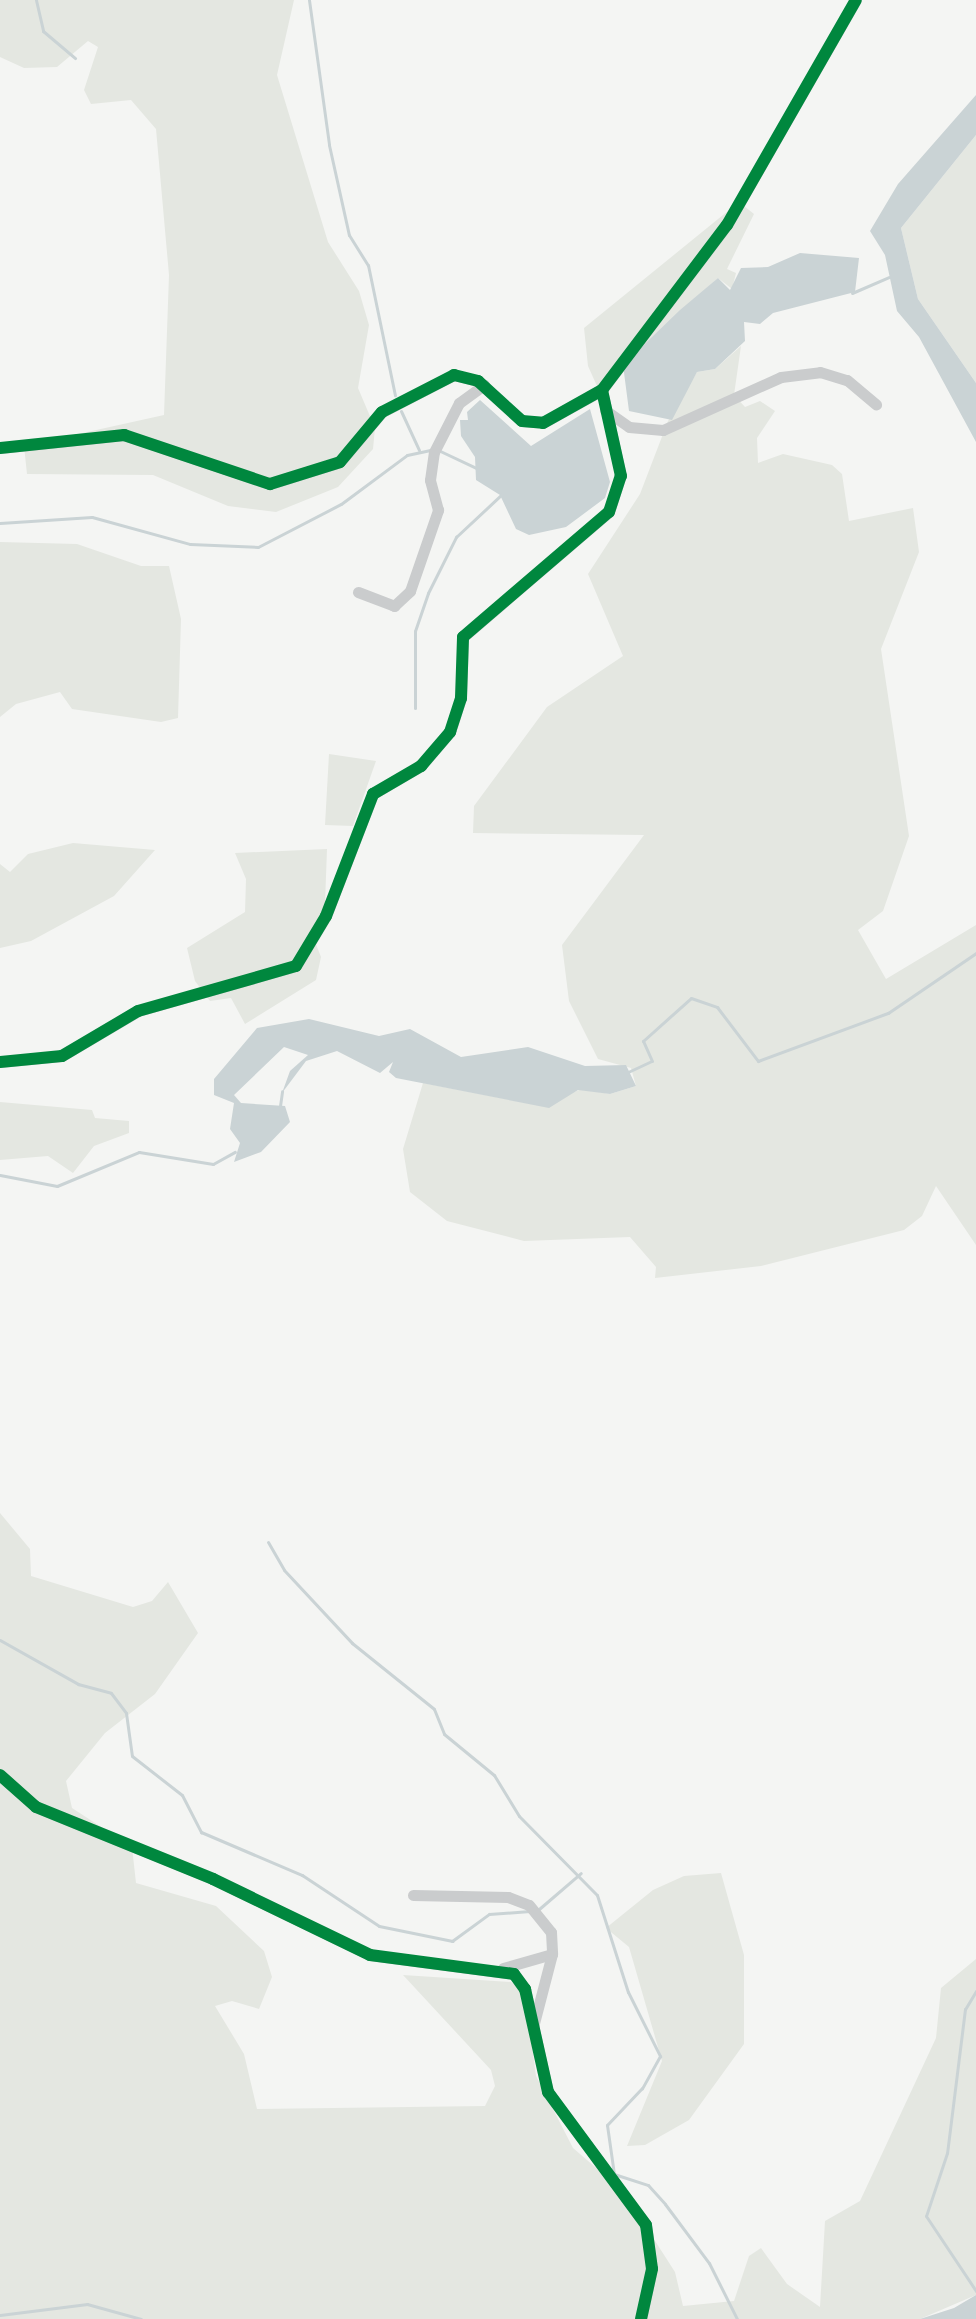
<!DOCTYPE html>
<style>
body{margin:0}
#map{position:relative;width:976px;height:2319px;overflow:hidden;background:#f4f5f3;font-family:"Fira Sans Condensed",sans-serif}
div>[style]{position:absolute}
.green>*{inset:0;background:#e4e7e1}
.water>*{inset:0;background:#cad3d5}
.stream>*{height:3px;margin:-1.5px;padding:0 1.5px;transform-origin:1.5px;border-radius:1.5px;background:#cad3d5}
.minor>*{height:11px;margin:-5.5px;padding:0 5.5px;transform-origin:5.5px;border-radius:5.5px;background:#cacccd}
.cycleway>*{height:12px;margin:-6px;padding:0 6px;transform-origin:6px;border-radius:6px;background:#00873e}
span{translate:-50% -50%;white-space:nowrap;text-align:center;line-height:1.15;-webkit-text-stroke:8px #fff;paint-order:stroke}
</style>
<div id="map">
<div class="green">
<div style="clip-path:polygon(0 0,294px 0,277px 75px,328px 242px,359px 291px,369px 325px,358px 388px,375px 428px,373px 449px,338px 487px,276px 512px,228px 506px,153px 475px,27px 474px,24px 446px,164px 415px,169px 275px,156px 129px,131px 100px,91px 104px,84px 90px,98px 47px,88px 41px,57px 67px,24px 68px,0 57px)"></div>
<div style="clip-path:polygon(976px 135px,976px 383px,918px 299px,901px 228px)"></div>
<div style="clip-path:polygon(739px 202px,754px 214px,727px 269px,736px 273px,732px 289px,718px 278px,628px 360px,601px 395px,588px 366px,584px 328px)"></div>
<div style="clip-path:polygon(741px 346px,734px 395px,745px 407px,760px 401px,775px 411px,757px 438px,758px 463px,783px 454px,832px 465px,842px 474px,849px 521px,913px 508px,919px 552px,881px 649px,909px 836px,883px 911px,858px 930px,886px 979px,976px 925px,976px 1245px,936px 1186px,922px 1216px,904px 1230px,761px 1266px,655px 1278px,656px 1267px,630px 1237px,524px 1241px,447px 1221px,410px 1192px,403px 1149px,423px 1083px,537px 1105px,582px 1089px,610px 1094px,636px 1086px,631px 1068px,598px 1059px,569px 1001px,562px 945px,644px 835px,473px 833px,474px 806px,547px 707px,623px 656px,588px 574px,640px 494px,668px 421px,697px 372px,715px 369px)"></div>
<div style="clip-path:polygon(0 542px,77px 544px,141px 566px,169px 566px,181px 619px,178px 718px,161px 722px,72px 709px,60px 692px,16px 704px,0 717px)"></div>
<div style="clip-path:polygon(329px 754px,376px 761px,353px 826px,325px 825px)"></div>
<div style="clip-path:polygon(73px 843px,155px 850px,114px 896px,31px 941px,0 948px,0 864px,10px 872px,28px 854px)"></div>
<div style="clip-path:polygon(327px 849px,325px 904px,312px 934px,321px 957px,316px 980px,245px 1024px,231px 998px,210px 1001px,195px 981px,187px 948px,245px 912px,246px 879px,235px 853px)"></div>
<div style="clip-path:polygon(0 1102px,92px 1110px,95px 1118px,129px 1121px,129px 1133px,94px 1146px,73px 1173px,48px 1156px,0 1160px)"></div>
<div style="clip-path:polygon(0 1513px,30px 1549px,31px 1576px,133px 1607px,152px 1601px,168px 1582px,198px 1633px,155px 1694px,105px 1733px,66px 1781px,72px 1808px,132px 1847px,136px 1883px,216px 1906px,264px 1951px,272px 1977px,259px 2009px,232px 2001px,215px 2006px,244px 2054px,257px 2109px,485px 2106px,495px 2086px,491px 2070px,403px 1975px,511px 1982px,525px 1993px,536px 2076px,573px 2148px,623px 2191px,675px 2272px,683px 2306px,734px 2301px,749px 2256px,761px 2248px,787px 2284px,820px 2307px,825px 2221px,860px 2201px,936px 2038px,941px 1988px,976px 1959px,976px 2295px,920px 2319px,0 2319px)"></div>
<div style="clip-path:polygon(721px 1873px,744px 1955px,744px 2044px,689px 2120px,645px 2145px,627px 2146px,662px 2061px,629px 1947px,606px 1928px,653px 1890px,684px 1876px)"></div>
</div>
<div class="water">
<div style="clip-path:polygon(976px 95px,976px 135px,901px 228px,918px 299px,976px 383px,976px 442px,919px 337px,897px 311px,885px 255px,870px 231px,898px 184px)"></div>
<div style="clip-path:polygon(800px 253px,859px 258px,855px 292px,773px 313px,760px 324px,744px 322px,745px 341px,715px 369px,697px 372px,672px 420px,629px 411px,623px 365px,680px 310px,718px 278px,730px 290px,741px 268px,768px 267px)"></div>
<div style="clip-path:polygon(480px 400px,531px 446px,590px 409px,610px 482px,605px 498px,566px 527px,529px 535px,516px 529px,500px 495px,476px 480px,475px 457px,461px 436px,460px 420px,468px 420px,467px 412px)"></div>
<div style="clip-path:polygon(309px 1019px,379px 1036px,410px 1029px,461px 1057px,528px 1047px,585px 1066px,626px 1065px,636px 1086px,610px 1094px,578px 1090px,549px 1108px,396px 1078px,389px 1072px,393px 1062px,380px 1073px,337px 1051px,306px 1061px,282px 1093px,290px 1071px,308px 1055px,284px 1047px,234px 1095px,241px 1103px,285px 1106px,290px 1122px,261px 1152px,234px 1162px,240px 1143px,230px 1129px,234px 1103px,214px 1095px,214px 1079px,257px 1028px)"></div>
<div style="clip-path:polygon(976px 2295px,976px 2319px,920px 2319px,954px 2308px)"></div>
</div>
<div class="stream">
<div style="left:36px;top:0;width:32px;rotate:77deg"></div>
<div style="left:43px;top:31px;width:42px;rotate:40.2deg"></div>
<div style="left:309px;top:0;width:146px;rotate:82.1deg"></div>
<div style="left:329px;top:145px;width:92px;rotate:77.5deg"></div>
<div style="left:349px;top:235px;width:36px;rotate:58deg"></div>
<div style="left:368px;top:265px;width:133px;rotate:78.3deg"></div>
<div style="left:852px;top:293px;width:40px;rotate:-23.4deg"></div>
<div style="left:401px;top:411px;width:43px;rotate:65.2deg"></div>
<div style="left:438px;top:450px;width:42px;rotate:25.3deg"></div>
<div style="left:0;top:523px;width:92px;rotate:-3.7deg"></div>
<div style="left:92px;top:517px;width:102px;rotate:15.4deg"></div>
<div style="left:190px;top:544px;width:68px;rotate:2.5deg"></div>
<div style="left:258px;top:547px;width:93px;rotate:-27.4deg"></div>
<div style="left:341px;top:504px;width:82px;rotate:-36.6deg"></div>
<div style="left:407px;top:455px;width:25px;rotate:-12deg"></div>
<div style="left:415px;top:708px;width:77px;rotate:-90deg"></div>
<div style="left:415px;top:631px;width:40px;rotate:-71.1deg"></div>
<div style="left:428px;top:593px;width:63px;rotate:-63.4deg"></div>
<div style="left:456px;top:537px;width:62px;rotate:-43deg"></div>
<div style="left:628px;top:1072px;width:26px;rotate:-25deg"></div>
<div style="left:652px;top:1061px;width:22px;rotate:-114deg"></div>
<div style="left:643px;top:1041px;width:64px;rotate:-41.9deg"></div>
<div style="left:691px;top:998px;width:28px;rotate:19deg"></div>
<div style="left:717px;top:1007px;width:68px;rotate:52.8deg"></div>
<div style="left:758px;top:1061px;width:139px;rotate:-20.3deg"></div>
<div style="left:888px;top:1013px;width:107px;rotate:-34.3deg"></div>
<div style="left:280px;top:1106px;width:15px;rotate:-82deg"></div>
<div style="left:0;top:1175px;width:58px;rotate:10.9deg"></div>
<div style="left:57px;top:1186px;width:89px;rotate:-22.5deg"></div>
<div style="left:139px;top:1152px;width:75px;rotate:9.2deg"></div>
<div style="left:213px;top:1164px;width:25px;rotate:-29deg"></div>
<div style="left:268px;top:1542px;width:32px;rotate:60deg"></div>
<div style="left:284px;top:1570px;width:100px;rotate:47deg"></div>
<div style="left:352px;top:1643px;width:105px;rotate:38.8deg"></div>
<div style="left:434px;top:1709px;width:27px;rotate:68deg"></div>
<div style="left:444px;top:1734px;width:65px;rotate:39.4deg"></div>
<div style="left:494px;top:1775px;width:48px;rotate:58.6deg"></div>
<div style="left:519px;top:1816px;width:111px;rotate:45.4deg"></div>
<div style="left:597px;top:1895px;width:102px;rotate:72.3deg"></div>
<div style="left:628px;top:1992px;width:72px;rotate:63.4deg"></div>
<div style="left:660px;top:2056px;width:37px;rotate:119deg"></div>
<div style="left:642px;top:2088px;width:51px;rotate:133.4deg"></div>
<div style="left:607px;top:2125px;width:49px;rotate:81.9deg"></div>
<div style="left:614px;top:2174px;width:36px;rotate:18deg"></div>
<div style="left:648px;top:2185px;width:25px;rotate:48deg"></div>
<div style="left:665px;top:2204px;width:74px;rotate:53.3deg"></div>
<div style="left:709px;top:2263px;width:63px;rotate:63.4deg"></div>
<div style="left:0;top:1640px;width:90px;rotate:29.4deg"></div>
<div style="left:78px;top:1684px;width:34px;rotate:15deg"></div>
<div style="left:111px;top:1693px;width:25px;rotate:53deg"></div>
<div style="left:126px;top:1713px;width:43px;rotate:82.1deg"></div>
<div style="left:132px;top:1756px;width:63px;rotate:38deg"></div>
<div style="left:182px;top:1795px;width:42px;rotate:62.8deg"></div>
<div style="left:201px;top:1832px;width:110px;rotate:23.1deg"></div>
<div style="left:302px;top:1875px;width:92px;rotate:33.5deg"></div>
<div style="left:379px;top:1926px;width:75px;rotate:11.6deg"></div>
<div style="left:452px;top:1941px;width:46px;rotate:-36.1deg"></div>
<div style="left:489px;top:1914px;width:41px;rotate:-4.2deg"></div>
<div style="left:539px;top:1909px;width:55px;rotate:-40.6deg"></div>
<div style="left:976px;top:1991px;width:21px;rotate:121deg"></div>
<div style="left:965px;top:2009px;width:145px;rotate:97.1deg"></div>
<div style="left:947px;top:2153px;width:66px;rotate:108.4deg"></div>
<div style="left:926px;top:2216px;width:90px;rotate:56.3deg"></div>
<div style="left:0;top:2315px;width:88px;rotate:-7.2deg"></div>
<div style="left:87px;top:2304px;width:56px;rotate:15.5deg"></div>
</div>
<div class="minor">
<div style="left:605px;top:410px;width:29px;rotate:35deg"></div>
<div style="left:629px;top:427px;width:34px;rotate:5deg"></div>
<div style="left:663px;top:430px;width:129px;rotate:-24.2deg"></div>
<div style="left:781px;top:377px;width:39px;rotate:-7deg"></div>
<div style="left:820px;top:372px;width:28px;rotate:17deg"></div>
<div style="left:847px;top:380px;width:38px;rotate:40deg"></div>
<div style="left:0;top:448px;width:125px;rotate:-6deg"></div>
<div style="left:124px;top:435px;width:154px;rotate:18.6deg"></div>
<div style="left:270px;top:484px;width:73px;rotate:-17.4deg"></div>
<div style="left:340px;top:462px;width:65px;rotate:-50deg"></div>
<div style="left:382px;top:412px;width:81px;rotate:-27.2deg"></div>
<div style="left:454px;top:375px;width:25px;rotate:14deg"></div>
<div style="left:478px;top:381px;width:59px;rotate:42.3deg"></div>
<div style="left:522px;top:421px;width:21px;rotate:5deg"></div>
<div style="left:543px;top:423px;width:68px;rotate:-29.2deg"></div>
<div style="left:602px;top:390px;width:207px;rotate:-52.9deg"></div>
<div style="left:727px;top:225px;width:259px;rotate:-60.2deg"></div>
<div style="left:358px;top:592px;width:39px;rotate:21deg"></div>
<div style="left:394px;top:606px;width:22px;rotate:-43deg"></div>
<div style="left:410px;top:591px;width:86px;rotate:-70.9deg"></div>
<div style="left:438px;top:510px;width:31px;rotate:-105deg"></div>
<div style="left:430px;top:480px;width:28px;rotate:-82deg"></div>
<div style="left:434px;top:452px;width:55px;rotate:-63deg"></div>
<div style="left:459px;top:403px;width:31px;rotate:-36deg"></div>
<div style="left:0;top:1062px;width:62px;rotate:-5.5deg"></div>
<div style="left:62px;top:1056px;width:88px;rotate:-30.6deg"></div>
<div style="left:138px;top:1011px;width:164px;rotate:-15.9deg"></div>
<div style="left:296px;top:966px;width:58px;rotate:-59deg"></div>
<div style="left:326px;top:916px;width:131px;rotate:-68.9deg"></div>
<div style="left:373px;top:794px;width:56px;rotate:-30.3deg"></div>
<div style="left:421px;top:766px;width:45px;rotate:-49.5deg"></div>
<div style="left:450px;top:732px;width:36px;rotate:-72deg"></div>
<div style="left:461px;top:698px;width:61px;rotate:-88.1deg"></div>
<div style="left:463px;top:637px;width:192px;rotate:-40.6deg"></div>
<div style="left:609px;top:512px;width:38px;rotate:-72deg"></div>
<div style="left:621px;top:476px;width:88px;rotate:-102.5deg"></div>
<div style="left:0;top:1775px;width:48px;rotate:41.6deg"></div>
<div style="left:36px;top:1807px;width:191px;rotate:22.1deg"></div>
<div style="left:213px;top:1879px;width:174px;rotate:25.8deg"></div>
<div style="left:370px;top:1955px;width:145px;rotate:7.5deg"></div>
<div style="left:514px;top:1974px;width:19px;rotate:54deg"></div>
<div style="left:525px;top:1989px;width:106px;rotate:77.4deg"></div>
<div style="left:548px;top:2092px;width:165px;rotate:53.6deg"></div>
<div style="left:646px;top:2225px;width:44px;rotate:82.2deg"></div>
<div style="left:652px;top:2269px;width:51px;rotate:102.4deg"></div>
<div style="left:413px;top:1895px;width:95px;rotate:1.2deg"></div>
<div style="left:508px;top:1897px;width:22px;rotate:21deg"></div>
<div style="left:529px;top:1905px;width:35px;rotate:51deg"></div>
<div style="left:551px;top:1932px;width:22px;rotate:87deg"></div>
<div style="left:552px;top:1954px;width:51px;rotate:164.1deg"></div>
<div style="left:533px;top:2027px;width:75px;rotate:-75.4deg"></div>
</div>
<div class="cycleway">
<div style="left:0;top:448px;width:125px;rotate:-6deg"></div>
<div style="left:124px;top:435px;width:154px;rotate:18.6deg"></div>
<div style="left:270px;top:484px;width:73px;rotate:-17.4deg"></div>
<div style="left:340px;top:462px;width:65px;rotate:-50deg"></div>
<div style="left:382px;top:412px;width:81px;rotate:-27.2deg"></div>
<div style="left:454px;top:375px;width:25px;rotate:14deg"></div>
<div style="left:478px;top:381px;width:59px;rotate:42.3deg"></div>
<div style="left:522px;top:421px;width:21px;rotate:5deg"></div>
<div style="left:543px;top:423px;width:68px;rotate:-29.2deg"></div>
<div style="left:602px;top:390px;width:207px;rotate:-52.9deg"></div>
<div style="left:727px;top:225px;width:259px;rotate:-60.2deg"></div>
<div style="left:0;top:1062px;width:62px;rotate:-5.5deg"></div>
<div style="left:62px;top:1056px;width:88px;rotate:-30.6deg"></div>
<div style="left:138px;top:1011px;width:164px;rotate:-15.9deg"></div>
<div style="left:296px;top:966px;width:58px;rotate:-59deg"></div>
<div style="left:326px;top:916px;width:131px;rotate:-68.9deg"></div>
<div style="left:373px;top:794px;width:56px;rotate:-30.3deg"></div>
<div style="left:421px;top:766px;width:45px;rotate:-49.5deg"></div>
<div style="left:450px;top:732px;width:36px;rotate:-72deg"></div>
<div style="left:461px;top:698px;width:61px;rotate:-88.1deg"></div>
<div style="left:463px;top:637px;width:192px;rotate:-40.6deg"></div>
<div style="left:609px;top:512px;width:38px;rotate:-72deg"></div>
<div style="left:621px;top:476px;width:88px;rotate:-102.5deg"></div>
<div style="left:0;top:1775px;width:48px;rotate:41.6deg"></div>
<div style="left:36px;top:1807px;width:191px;rotate:22.1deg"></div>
<div style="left:213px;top:1879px;width:174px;rotate:25.8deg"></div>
<div style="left:370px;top:1955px;width:145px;rotate:7.5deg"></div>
<div style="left:514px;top:1974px;width:19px;rotate:54deg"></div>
<div style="left:525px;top:1989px;width:106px;rotate:77.4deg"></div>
<div style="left:548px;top:2092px;width:165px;rotate:53.6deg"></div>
<div style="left:646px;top:2225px;width:44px;rotate:82.2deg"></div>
<div style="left:652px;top:2269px;width:51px;rotate:102.4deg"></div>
</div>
</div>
